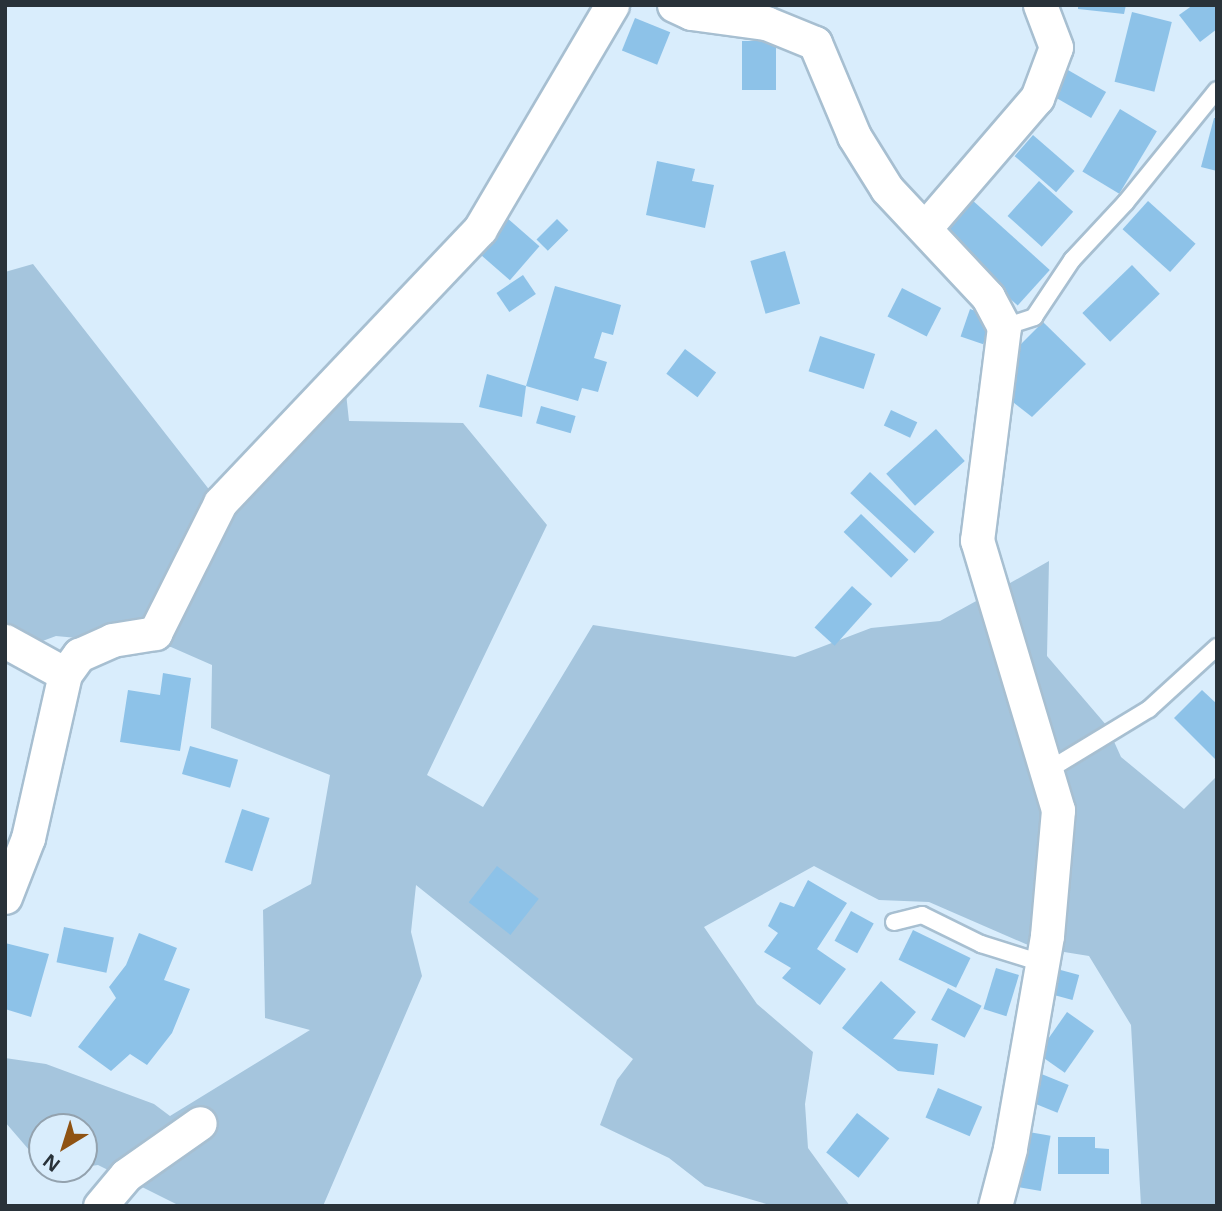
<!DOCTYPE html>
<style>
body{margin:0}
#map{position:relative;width:1222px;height:1211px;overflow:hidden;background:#d9edfc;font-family:"Noto Sans",sans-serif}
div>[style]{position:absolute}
.green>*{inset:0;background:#a5c5dd}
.building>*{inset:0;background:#8dc2e8;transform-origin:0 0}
.roads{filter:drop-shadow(2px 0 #a7bfd1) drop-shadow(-2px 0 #a7bfd1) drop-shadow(0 2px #a7bfd1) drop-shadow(0 -2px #a7bfd1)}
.lane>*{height:16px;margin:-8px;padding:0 8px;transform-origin:8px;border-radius:8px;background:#fff}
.street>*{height:33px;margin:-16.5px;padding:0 16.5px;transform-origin:16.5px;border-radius:16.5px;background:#fff}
span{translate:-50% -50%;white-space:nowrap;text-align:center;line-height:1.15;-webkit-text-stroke:5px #d9edfc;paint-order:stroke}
.frame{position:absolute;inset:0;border:7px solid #293239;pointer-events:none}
.north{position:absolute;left:28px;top:1113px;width:70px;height:70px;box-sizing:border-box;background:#d9edfc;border:2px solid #93a2ae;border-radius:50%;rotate:218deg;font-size:19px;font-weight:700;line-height:28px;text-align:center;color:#293239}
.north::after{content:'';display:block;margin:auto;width:24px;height:32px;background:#8f5313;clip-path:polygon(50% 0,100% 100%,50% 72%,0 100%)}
</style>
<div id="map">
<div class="green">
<div style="clip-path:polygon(33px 264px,229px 515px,346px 393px,349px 421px,463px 423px,547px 525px,427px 775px,483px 807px,593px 625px,795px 657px,871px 628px,940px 621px,978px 600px,1015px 702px,1032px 785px,1044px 812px,1028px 945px,929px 902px,879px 900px,814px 866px,704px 927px,757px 1004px,813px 1052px,805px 1104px,808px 1148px,850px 1206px,773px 1206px,705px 1186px,669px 1158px,600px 1125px,617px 1080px,633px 1059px,416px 885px,411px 932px,422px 976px,323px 1206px,180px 1206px,98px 1165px,84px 1167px,84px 1127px,42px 1127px,42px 1165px,5px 1122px,5px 1058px,46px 1064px,154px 1104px,170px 1116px,310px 1030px,265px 1018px,263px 910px,311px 884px,330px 775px,211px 728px,212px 665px,171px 647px,56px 636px,5px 655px,5px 272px)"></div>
<div style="clip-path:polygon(1049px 561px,1047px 656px,1107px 726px,1121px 757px,1184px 809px,1217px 776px,1217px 1206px,1141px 1206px,1131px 1025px,1089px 956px,1058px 951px,1075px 807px,1040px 712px,1003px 587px)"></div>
</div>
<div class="building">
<div style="clip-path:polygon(1078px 5px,1126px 5px,1124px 14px,1078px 9px)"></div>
<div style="clip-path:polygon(1193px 5px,1217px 5px,1217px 29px,1200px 42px,1179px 15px)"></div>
<div style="left:1132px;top:12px;width:41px;height:72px;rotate:14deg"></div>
<div style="left:635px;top:18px;width:38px;height:35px;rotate:22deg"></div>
<div style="left:742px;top:41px;width:34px;height:49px"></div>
<div style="left:1068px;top:70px;width:44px;height:30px;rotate:30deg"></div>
<div style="left:1120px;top:109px;width:43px;height:73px;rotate:31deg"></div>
<div style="clip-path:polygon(1214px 118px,1217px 118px,1217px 171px,1201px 167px)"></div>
<div style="left:1033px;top:135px;width:55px;height:28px;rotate:41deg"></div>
<div style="clip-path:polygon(657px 161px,695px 169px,692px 181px,714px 185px,705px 228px,646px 215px)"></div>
<div style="left:1039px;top:181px;width:46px;height:47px;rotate:42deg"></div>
<div style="left:971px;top:199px;width:106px;height:48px;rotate:42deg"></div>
<div style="left:1148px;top:201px;width:64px;height:38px;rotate:42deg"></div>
<div style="left:507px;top:218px;width:43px;height:45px;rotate:41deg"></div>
<div style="left:557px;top:219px;width:16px;height:29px;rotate:45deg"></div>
<div style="left:785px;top:251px;width:55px;height:36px;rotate:74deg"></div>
<div style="left:1132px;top:265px;width:40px;height:69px;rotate:46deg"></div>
<div style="left:523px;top:275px;width:23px;height:32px;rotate:56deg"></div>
<div style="clip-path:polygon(555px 286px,621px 305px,613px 335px,602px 332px,594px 358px,607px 362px,598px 392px,582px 388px,578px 401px,526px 386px)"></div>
<div style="left:902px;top:288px;width:44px;height:32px;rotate:27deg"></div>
<div style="left:970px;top:309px;width:24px;height:29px;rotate:19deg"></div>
<div style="clip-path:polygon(1043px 322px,1086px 364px,1032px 417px,1005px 396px,1009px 356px)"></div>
<div style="left:820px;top:336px;width:58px;height:37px;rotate:18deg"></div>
<div style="left:685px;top:349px;width:39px;height:31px;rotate:37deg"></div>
<div style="clip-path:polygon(487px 374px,526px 386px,522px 417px,479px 407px)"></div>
<div style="left:541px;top:406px;width:36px;height:18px;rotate:16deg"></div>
<div style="left:891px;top:410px;width:29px;height:17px;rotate:25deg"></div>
<div style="left:936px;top:429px;width:43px;height:67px;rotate:48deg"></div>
<div style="left:870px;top:472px;width:88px;height:29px;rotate:43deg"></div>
<div style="left:861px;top:514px;width:66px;height:25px;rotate:44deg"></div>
<div style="left:852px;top:586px;width:27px;height:56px;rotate:42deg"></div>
<div style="clip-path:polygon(163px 673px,191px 678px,180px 751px,120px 742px,128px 690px,160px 695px)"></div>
<div style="clip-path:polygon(1202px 690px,1217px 704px,1215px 759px,1174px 718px)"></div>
<div style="left:190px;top:746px;width:50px;height:29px;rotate:16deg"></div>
<div style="left:242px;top:809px;width:29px;height:56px;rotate:18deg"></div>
<div style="left:497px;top:866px;width:53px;height:46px;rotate:38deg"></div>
<div style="clip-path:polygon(808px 880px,847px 903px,817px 949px,846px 969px,820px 1005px,782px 978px,791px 968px,764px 952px,778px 933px,768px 926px,780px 902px,794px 907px)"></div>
<div style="left:851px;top:911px;width:26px;height:34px;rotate:29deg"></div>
<div style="left:64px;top:927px;width:51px;height:36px;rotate:12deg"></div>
<div style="left:913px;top:930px;width:64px;height:33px;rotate:26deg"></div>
<div style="clip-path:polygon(139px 933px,177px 948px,164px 980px,190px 989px,172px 1033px,147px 1065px,130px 1054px,111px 1071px,78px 1047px,116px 998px,109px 987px,126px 965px)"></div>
<div style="clip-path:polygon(5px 943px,49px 954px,31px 1017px,5px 1009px)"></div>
<div style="left:996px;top:968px;width:24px;height:43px;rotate:17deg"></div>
<div style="left:1057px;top:969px;width:23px;height:26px;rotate:15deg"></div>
<div style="clip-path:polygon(881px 981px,916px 1012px,893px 1039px,938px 1044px,934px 1075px,898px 1071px,842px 1028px)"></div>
<div style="left:948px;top:988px;width:38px;height:36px;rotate:28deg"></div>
<div style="left:1067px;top:1012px;width:33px;height:51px;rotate:35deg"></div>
<div style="left:1039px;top:1073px;width:32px;height:30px;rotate:22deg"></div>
<div style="left:938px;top:1088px;width:48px;height:32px;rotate:23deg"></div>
<div style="left:857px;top:1113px;width:41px;height:50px;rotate:38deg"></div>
<div style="left:1023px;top:1131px;width:28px;height:56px;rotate:10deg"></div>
<div style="clip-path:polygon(1058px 1137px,1095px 1137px,1095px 1148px,1109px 1149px,1109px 1174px,1058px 1174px)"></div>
</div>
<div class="roads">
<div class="lane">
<div style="left:1004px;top:327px;width:32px;rotate:-18deg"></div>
<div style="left:1034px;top:317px;width:69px;rotate:-56.3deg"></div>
<div style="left:1072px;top:260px;width:79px;rotate:-47deg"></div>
<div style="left:1126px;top:202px;width:144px;rotate:-50.9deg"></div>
<div style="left:1047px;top:771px;width:119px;rotate:-31.3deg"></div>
<div style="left:1149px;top:709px;width:92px;rotate:-42.4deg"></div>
<div style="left:894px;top:922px;width:29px;rotate:-14deg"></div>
<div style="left:922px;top:915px;width:66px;rotate:26.2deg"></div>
<div style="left:981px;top:944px;width:64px;rotate:17.3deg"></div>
</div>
<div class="street">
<div style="left:674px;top:5px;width:19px;rotate:25deg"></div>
<div style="left:691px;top:13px;width:76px;rotate:7.6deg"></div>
<div style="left:766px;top:23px;width:53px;rotate:22.2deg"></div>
<div style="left:815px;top:43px;width:101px;rotate:67.2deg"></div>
<div style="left:854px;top:136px;width:62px;rotate:58.1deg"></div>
<div style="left:887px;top:189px;width:148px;rotate:46.9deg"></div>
<div style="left:988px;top:297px;width:34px;rotate:62deg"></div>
<div style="left:1004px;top:327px;width:215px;rotate:97.2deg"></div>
<div style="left:977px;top:540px;width:282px;rotate:73.3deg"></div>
<div style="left:1058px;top:810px;width:126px;rotate:95deg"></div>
<div style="left:1047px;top:936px;width:216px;rotate:99.9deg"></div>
<div style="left:1010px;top:1149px;width:59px;rotate:104.7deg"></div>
<div style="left:925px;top:228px;width:172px;rotate:-49.3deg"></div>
<div style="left:1037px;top:98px;width:54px;rotate:-69.6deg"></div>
<div style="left:1056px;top:47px;width:45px;rotate:-110.9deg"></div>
<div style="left:5px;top:641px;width:68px;rotate:28.8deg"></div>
<div style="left:5px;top:897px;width:63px;rotate:-68.7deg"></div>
<div style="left:28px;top:838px;width:168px;rotate:-77.3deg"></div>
<div style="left:65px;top:674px;width:24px;rotate:-54deg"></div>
<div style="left:79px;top:655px;width:36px;rotate:-24deg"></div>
<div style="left:112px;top:640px;width:44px;rotate:-9.2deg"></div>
<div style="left:155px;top:633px;width:145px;rotate:-63.4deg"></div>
<div style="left:220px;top:503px;width:378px;rotate:-46.5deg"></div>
<div style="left:480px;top:229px;width:260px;rotate:-59.5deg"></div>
<div style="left:100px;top:1206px;width:40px;rotate:-50deg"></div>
<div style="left:126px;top:1175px;width:90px;rotate:-35.1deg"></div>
</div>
</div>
<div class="frame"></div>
<div class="north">N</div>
</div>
